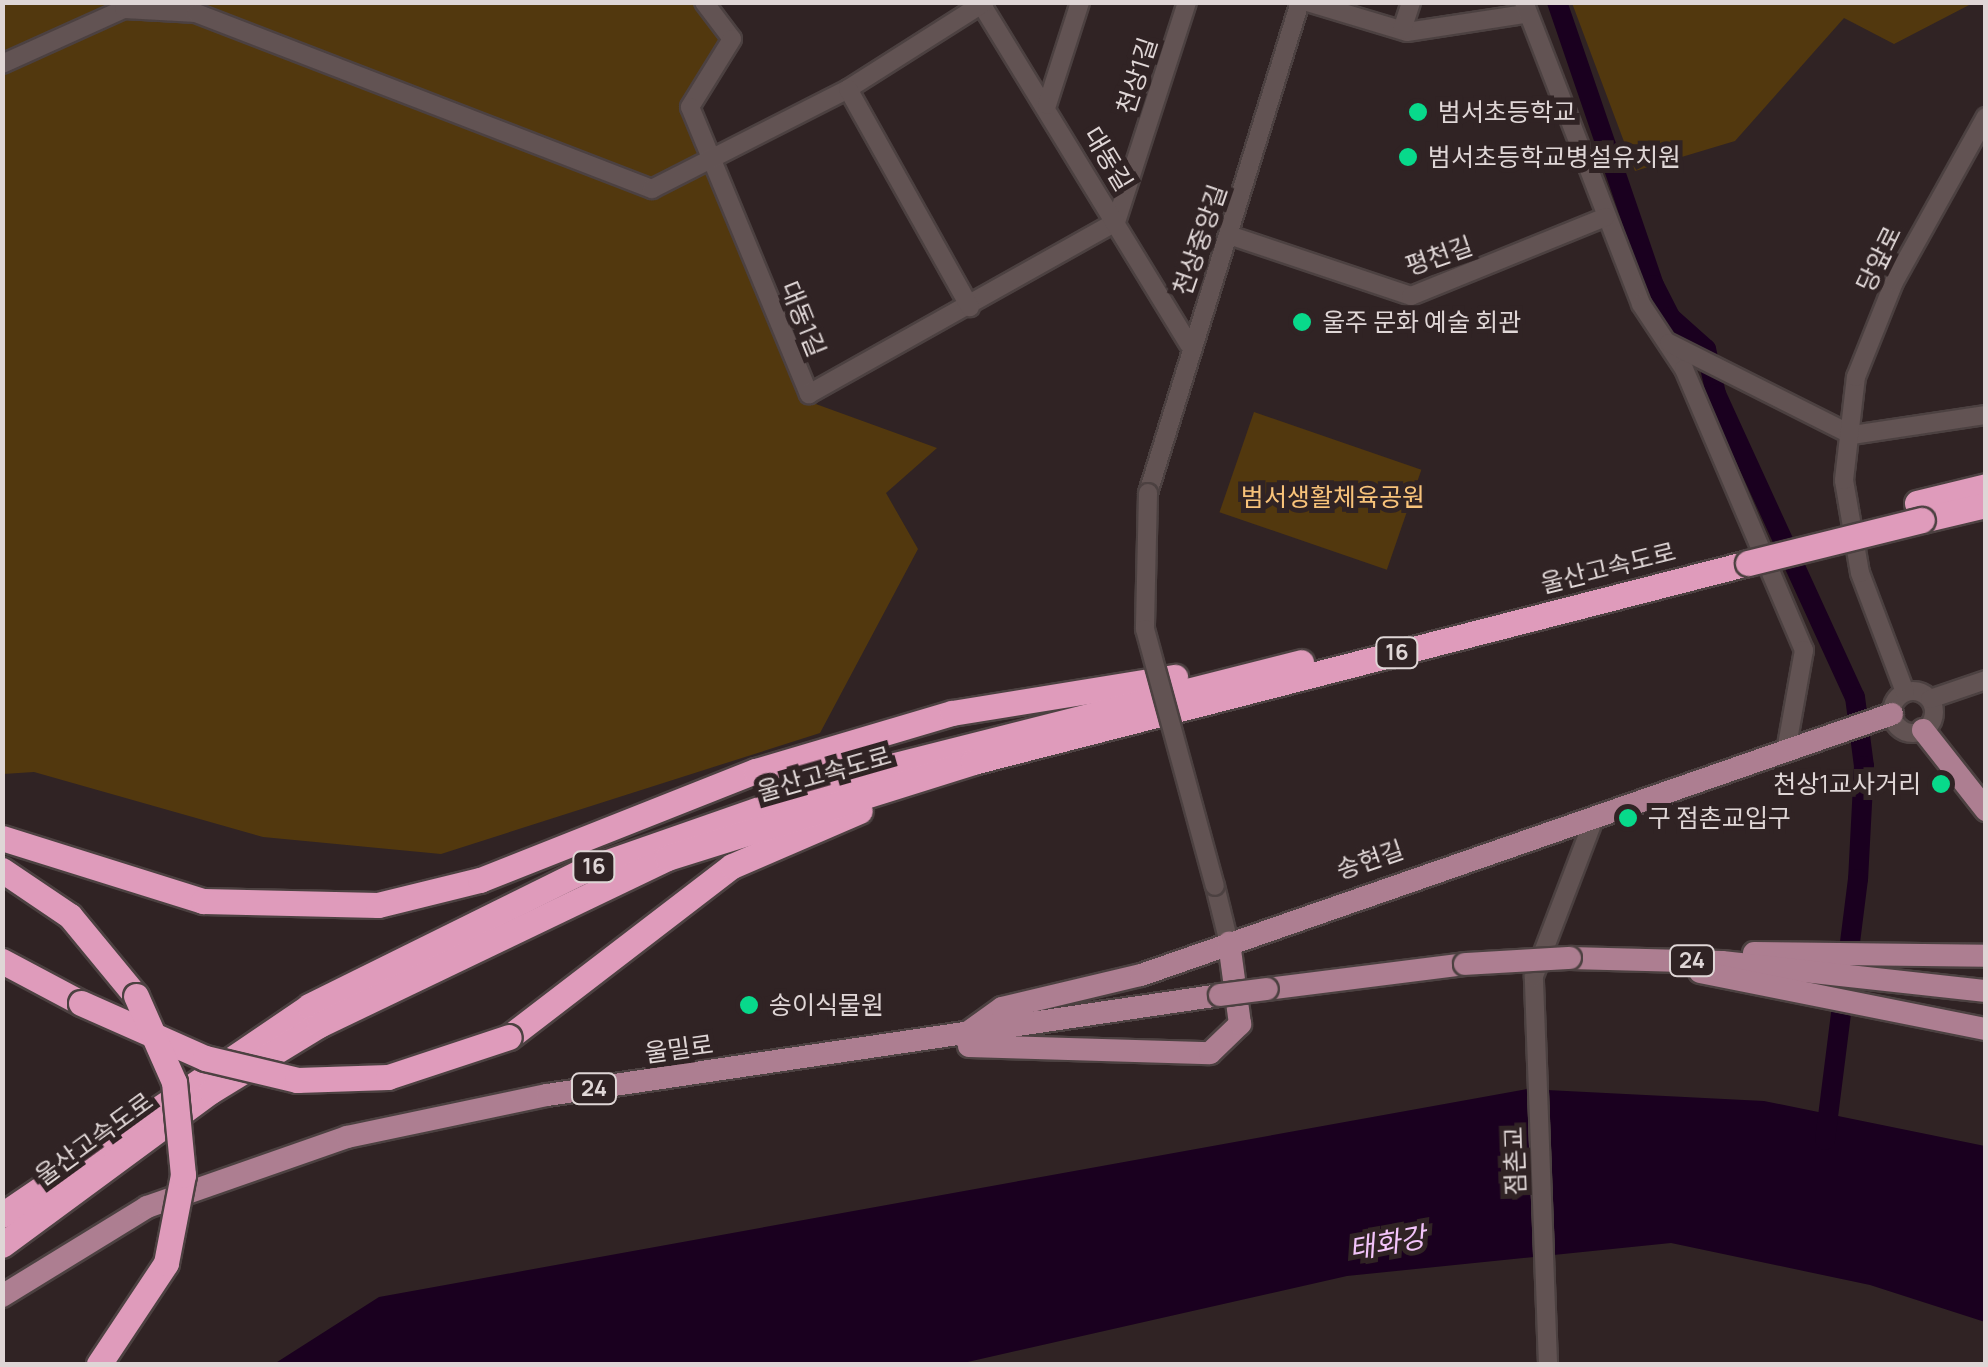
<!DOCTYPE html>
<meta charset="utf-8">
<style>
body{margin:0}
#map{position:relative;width:1988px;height:1367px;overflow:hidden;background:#302324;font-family:Manrope,"Noto Sans KR",sans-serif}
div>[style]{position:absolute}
.green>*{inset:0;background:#52380e;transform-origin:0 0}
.water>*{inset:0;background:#1a001f}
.river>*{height:20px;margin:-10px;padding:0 10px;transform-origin:10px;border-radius:10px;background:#1a001f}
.roads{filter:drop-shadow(2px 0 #4c4141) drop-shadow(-2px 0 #4c4141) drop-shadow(0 2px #4c4141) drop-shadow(0 -2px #4c4141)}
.minor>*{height:18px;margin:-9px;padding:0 9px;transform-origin:9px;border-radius:9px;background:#625353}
.minor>.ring{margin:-9px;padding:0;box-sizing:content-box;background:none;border:18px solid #625353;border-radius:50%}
.major>*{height:22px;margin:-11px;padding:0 11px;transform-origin:11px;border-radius:11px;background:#ad7e91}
.highway>*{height:25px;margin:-12.5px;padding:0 12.5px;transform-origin:12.5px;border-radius:12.5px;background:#df9bbb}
.bridges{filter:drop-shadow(2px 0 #4c4141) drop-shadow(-2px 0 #4c4141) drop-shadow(0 2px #4c4141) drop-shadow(0 -2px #4c4141)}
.minor-bridge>*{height:18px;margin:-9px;padding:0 9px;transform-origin:9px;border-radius:9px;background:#625353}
.major-bridge>*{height:22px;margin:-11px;padding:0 11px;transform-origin:11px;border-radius:11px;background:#ad7e91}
.highway-bridge>*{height:25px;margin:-12.5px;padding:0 12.5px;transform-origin:12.5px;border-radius:12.5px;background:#df9bbb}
.dots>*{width:28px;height:28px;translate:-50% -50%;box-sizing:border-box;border:5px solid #302324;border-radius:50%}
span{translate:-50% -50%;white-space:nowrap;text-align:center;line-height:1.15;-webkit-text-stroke:10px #302324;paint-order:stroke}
.shield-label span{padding:2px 8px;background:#302324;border:2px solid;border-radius:8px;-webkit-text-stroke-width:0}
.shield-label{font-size:22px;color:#dfd6d6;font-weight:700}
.street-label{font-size:25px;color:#dfd6d6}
.poi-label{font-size:25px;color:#dfd6d6}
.left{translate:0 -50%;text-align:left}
.right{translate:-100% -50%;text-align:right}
.park-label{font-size:25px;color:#f8c37a}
.water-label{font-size:28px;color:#f3c4fa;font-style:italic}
.frame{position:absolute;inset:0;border:5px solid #dfd6d6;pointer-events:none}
</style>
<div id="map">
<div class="green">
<div style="clip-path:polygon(3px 3px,693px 3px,723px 34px,679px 107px,802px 399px,937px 448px,886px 493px,918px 549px,820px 733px,441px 854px,263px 837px,34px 772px,3px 774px)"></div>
<div style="clip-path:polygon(1572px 3px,1572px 2px,1973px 3px,1894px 44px,1844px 18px,1735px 141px,1635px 171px)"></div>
<div style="left:1254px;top:412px;width:177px;height:106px;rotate:19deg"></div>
</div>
<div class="water">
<div style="clip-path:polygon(1527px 1089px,1764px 1101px,1985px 1146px,1985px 1322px,1870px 1285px,1671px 1243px,1347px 1276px,959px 1364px,274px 1364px,379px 1297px)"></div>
</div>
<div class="river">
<div style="left:1557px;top:2px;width:299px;rotate:71.1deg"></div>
<div style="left:1654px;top:285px;width:36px;rotate:63deg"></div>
<div style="left:1670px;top:317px;width:48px;rotate:41.6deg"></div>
<div style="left:1706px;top:349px;width:46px;rotate:77.5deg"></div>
<div style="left:1716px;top:394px;width:333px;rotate:65.4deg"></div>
<div style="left:1855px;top:697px;width:70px;rotate:82.6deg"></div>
<div style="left:1864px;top:766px;width:113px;rotate:93deg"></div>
<div style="left:1858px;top:879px;width:263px;rotate:97.2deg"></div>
</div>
<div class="roads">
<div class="minor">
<div style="left:704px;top:2px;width:46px;rotate:52.9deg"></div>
<div style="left:732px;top:39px;width:80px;rotate:121.7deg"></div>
<div style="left:690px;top:107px;width:311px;rotate:67.5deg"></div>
<div style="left:809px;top:394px;width:352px;rotate:-29.3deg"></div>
<div style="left:1116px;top:222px;width:231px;rotate:-72.1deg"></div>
<div style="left:980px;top:2px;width:401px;rotate:58.6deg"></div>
<div style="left:1307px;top:2px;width:104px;rotate:16.7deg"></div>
<div style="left:1407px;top:32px;width:118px;rotate:-8.7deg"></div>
<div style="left:1524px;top:2px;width:324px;rotate:68.8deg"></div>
<div style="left:1641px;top:304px;width:78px;rotate:56.5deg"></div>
<div style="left:1684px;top:369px;width:306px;rotate:66.9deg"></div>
<div style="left:1804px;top:650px;width:103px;rotate:100.1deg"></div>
<div style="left:1402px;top:30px;width:29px;rotate:-72deg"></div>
<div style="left:2px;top:64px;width:134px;rotate:-24.3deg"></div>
<div style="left:124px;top:9px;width:72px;rotate:3.2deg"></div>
<div style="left:196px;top:13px;width:489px;rotate:21.1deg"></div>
<div style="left:652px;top:189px;width:220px;rotate:-27deg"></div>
<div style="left:848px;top:89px;width:162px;rotate:-32.4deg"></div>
<div style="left:848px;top:89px;width:250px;rotate:60.8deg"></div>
<div style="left:1047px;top:105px;width:108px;rotate:-72.2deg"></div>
<div style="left:1229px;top:235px;width:192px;rotate:18.5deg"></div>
<div style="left:1411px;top:296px;width:210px;rotate:-22.1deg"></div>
<div style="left:1669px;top:343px;width:205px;rotate:26.7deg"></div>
<div style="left:1852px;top:435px;width:135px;rotate:-8.5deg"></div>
<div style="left:1148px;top:493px;width:514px;rotate:-72.8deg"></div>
<div class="ring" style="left:1892px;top:691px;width:24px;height:24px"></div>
<div style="left:1905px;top:692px;width:127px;rotate:-110.7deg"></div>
<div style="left:1860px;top:573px;width:94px;rotate:-99.8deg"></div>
<div style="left:1844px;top:480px;width:104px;rotate:-83.4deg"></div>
<div style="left:1856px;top:377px;width:102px;rotate:-68.2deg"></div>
<div style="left:1894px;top:282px;width:189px;rotate:-60.9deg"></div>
<div style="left:1930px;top:699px;width:59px;rotate:-18.7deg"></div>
<div style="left:1215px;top:886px;width:59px;rotate:76.2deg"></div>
<div style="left:1548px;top:1364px;width:388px;rotate:-92.1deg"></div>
<div style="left:1534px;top:976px;width:171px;rotate:-69.1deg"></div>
</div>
<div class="major">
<div style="left:1923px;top:730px;width:102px;rotate:51.8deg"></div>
<div style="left:1754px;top:953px;width:232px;rotate:0.7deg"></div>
<div style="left:1570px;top:958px;width:152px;rotate:1.5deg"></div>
<div style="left:1722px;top:962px;width:266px;rotate:6.3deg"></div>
<div style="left:1700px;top:972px;width:292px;rotate:11.3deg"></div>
<div style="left:1267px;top:989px;width:200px;rotate:-7.2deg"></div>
<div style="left:963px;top:1036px;width:48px;rotate:-35.7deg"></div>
<div style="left:1002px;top:1008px;width:143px;rotate:-13.4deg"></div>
<div style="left:1141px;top:975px;width:795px;rotate:-19.16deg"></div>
<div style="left:969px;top:1046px;width:241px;rotate:1.7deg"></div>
<div style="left:1210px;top:1053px;width:42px;rotate:-44deg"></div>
<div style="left:1240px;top:1024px;width:82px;rotate:-97.7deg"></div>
<div style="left:2px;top:1296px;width:170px;rotate:-31.5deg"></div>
<div style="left:147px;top:1207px;width:212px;rotate:-19.3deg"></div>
<div style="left:347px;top:1137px;width:204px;rotate:-11.9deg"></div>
<div style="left:547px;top:1095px;width:680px;rotate:-8.45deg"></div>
</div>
<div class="highway">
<div style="left:1917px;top:503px;width:71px;rotate:-13.8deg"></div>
<div style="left:1922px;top:520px;width:66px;rotate:-13.2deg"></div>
<div style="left:2px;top:838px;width:211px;rotate:17.4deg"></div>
<div style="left:203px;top:901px;width:175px;rotate:1.3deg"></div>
<div style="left:378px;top:905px;width:105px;rotate:-13.8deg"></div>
<div style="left:480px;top:880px;width:297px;rotate:-21.6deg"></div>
<div style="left:756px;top:771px;width:204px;rotate:-16.5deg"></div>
<div style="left:952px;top:713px;width:226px;rotate:-9.2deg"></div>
<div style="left:2px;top:870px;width:82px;rotate:34.1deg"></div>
<div style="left:70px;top:916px;width:104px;rotate:50.5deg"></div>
<div style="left:2px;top:961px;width:89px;rotate:28deg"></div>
<div style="left:509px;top:1037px;width:281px;rotate:-37.5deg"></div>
<div style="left:732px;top:866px;width:139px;rotate:-23.3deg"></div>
<div style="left:2px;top:1215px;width:371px;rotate:-34.2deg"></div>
<div style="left:309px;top:1006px;width:305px;rotate:-26.3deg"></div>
<div style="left:582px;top:871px;width:293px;rotate:-19.3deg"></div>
<div style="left:859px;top:774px;width:456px;rotate:-14.2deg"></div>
<div style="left:2px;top:1245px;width:260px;rotate:-36.4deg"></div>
<div style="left:211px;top:1091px;width:127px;rotate:-31.4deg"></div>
<div style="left:319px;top:1025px;width:386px;rotate:-25.6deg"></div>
<div style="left:667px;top:858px;width:321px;rotate:-17.4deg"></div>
<div style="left:973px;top:762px;width:800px;rotate:-14.4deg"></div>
</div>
</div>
<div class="bridges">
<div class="minor-bridge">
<div style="left:1148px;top:493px;width:136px;rotate:91.3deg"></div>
<div style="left:1145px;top:629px;width:266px;rotate:74.8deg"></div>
</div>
<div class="major-bridge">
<div style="left:1465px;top:964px;width:105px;rotate:-3.3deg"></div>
<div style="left:1220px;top:995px;width:47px;rotate:-7.3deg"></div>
</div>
<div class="highway-bridge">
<div style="left:1748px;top:563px;width:179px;rotate:-13.9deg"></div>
<div style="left:81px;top:1003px;width:136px;rotate:23.9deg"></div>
<div style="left:205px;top:1058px;width:95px;rotate:13.4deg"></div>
<div style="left:297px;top:1080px;width:91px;rotate:-1.9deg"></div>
<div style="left:388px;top:1077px;width:127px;rotate:-18.3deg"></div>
<div style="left:99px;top:1364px;width:121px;rotate:-56.4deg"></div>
<div style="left:166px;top:1263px;width:90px;rotate:-79.1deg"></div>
<div style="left:183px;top:1175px;width:93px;rotate:-95.5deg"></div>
<div style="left:174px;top:1082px;width:94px;rotate:-113.8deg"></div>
</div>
</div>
<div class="dots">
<div style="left:1418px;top:112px;background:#08d98b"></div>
<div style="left:1408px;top:157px;background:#08d98b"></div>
<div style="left:1302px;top:322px;background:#08d98b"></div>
<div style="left:1941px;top:784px;background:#08d98b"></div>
<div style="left:1628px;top:818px;background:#08d98b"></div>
<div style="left:749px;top:1005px;background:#08d98b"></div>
</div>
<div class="shield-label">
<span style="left:1397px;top:653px">16</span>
<span style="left:594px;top:867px">16</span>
<span style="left:1692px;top:961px">24</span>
<span style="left:594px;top:1089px">24</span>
</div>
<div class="street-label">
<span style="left:1137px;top:76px;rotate:-72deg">천상1길</span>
<span style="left:1108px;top:159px;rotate:59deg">대동길</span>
<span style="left:1200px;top:240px;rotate:-71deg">천상중앙길</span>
<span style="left:1439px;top:256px;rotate:-19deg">평천길</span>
<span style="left:1879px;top:259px;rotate:-64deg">당앞로</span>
<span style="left:803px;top:319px;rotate:68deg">대동1길</span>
<span style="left:1608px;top:568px;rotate:-14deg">울산고속도로</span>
<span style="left:824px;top:774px;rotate:-16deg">울산고속도로</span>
<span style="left:1370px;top:860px;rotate:-19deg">송현길</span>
<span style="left:679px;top:1049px;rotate:-8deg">울밀로</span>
<span style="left:94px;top:1139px;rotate:-36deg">울산고속도로</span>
<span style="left:1515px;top:1161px;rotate:-92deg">점촌교</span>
</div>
<div class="poi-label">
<span class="left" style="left:1438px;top:112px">범서초등학교</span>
<span class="left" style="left:1428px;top:157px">범서초등학교병설유치원</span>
<span class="left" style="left:1322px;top:322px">울주 문화 예술 회관</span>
<span class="right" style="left:1921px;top:784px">천상1교사거리</span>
<span class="left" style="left:1648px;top:818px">구 점촌교입구</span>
<span class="left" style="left:769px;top:1005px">송이식물원</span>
</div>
<div class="park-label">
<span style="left:1333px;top:497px">범서생활체육공원</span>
</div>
<div class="water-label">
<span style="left:1387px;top:1242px;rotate:-10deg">태화강</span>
</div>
<div class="frame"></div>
</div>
